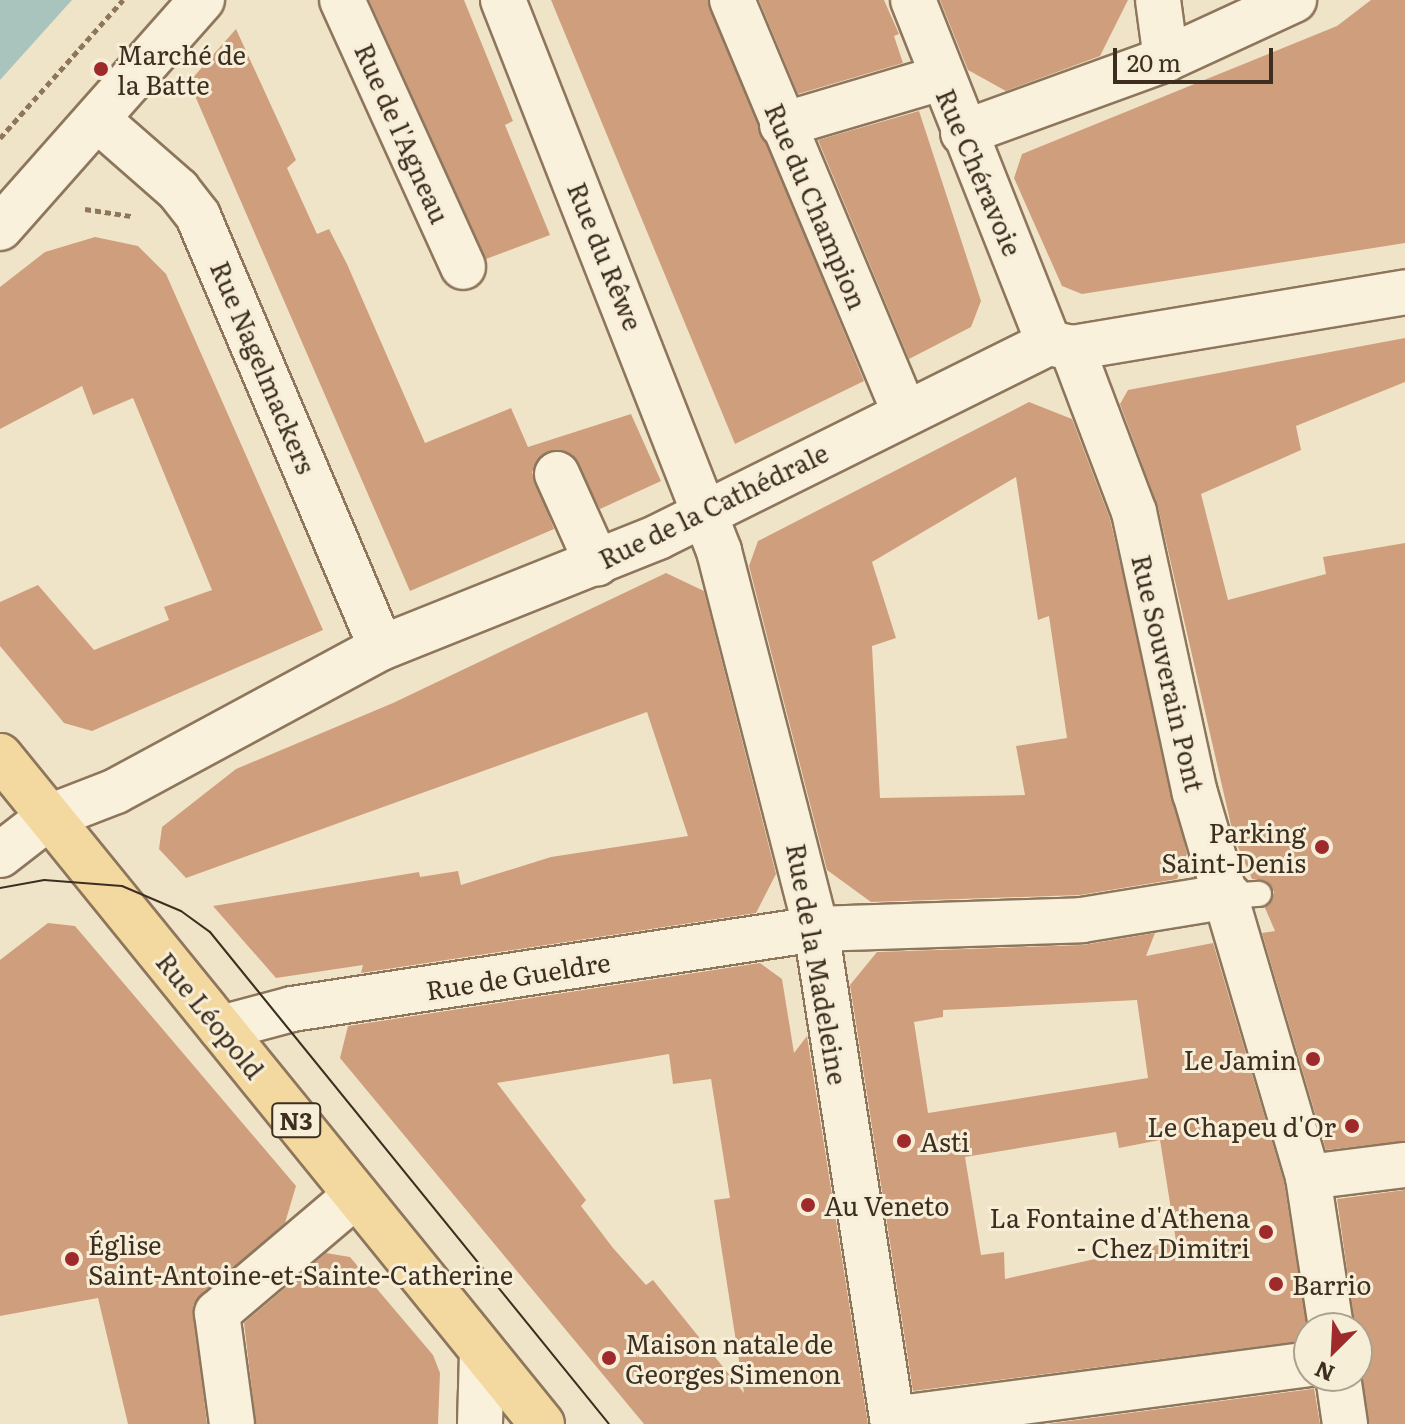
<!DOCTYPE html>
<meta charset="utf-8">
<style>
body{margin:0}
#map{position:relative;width:1405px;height:1424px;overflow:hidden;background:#f0e4c8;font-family:Literata,serif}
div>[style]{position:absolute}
.water>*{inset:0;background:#a9c4bc}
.building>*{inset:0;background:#cf9f7d}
.path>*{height:5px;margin-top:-2.5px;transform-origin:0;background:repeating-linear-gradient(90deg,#8d765c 0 6px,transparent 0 10px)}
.roads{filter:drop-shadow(2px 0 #8d765c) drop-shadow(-2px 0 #8d765c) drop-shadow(0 2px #8d765c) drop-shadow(0 -2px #8d765c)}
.lane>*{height:24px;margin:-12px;padding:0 12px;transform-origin:12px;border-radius:12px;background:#faf1dc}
.street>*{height:44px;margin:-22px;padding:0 22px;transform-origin:22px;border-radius:22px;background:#faf1dc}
.secondary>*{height:44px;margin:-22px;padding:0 22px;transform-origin:22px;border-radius:22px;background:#faf1dc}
.primary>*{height:44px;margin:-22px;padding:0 22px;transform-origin:22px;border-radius:22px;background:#f3d9a0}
.tram>*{height:2px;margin:-1px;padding:0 1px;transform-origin:1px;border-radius:1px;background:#3d2e20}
.dots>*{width:22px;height:22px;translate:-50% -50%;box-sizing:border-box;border:4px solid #f7eed8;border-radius:50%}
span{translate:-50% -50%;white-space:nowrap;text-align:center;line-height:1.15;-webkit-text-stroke:6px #f7eed8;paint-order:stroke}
.shield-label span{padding:2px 6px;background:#f7eed8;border:2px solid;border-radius:6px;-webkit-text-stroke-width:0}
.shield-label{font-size:24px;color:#3d2e20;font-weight:700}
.poi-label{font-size:26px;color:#3d2e20}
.left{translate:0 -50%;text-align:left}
.right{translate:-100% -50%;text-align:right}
.street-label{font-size:26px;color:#3d2e20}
.north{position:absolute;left:1293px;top:1312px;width:80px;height:80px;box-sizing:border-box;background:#f7eed8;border:2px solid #ada18e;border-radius:50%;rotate:204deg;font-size:22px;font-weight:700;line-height:32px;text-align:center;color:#3d2e20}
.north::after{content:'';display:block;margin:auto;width:28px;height:36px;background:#9e2a2b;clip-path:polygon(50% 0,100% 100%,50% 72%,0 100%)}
.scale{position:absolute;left:1113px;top:48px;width:160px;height:36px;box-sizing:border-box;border:4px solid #3d2e20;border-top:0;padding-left:10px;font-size:24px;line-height:28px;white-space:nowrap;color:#3d2e20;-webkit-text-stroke:6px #f7eed8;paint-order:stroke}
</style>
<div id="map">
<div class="water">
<div style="clip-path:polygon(0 0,72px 0,0 80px)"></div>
</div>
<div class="building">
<div style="clip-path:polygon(369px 0,464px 0,513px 121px,505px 125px,550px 235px,486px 259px)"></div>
<div style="clip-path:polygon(551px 0,708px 0,864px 381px,735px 444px)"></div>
<div style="clip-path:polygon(759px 0,884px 0,899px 34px,894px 36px,903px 63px,798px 94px)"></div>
<div style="clip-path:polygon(940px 0,1128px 0,1100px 56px,1006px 91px,968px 70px)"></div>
<div style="clip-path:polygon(1371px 0,1405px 0,1405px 243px,1082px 294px,1062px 286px,1014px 178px,1022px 154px,1337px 26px)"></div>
<div style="clip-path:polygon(236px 29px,296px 160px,287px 168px,317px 234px,329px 229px,347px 264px,425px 443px,511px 408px,528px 447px,631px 414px,661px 481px,600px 509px,572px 454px,546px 452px,532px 472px,554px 529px,410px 591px,189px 82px)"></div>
<div style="clip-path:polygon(919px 111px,981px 301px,971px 327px,909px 359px,818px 140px)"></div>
<div style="clip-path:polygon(95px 237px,138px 246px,166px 274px,323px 630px,92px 731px,64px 723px,0 646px,0 602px,38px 585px,94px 650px,169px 620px,164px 607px,212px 590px,133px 398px,93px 415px,82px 386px,0 429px,0 287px,45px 252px)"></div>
<div style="clip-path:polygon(1405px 338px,1405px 382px,1296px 426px,1301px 450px,1201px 494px,1228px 600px,1326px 574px,1323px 557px,1405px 543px,1405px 1141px,1326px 1150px,1262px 933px,1275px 931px,1265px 908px,1274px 892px,1266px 881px,1252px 879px,1234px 838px,1158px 507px,1120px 404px,1128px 390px)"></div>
<div style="clip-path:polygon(evenodd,1029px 402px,1072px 419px,1110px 519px,1187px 854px,1177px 879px,1080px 895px,871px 902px,827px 870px,749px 566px,758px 541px,1029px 402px,1016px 477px,1038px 620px,1049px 616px,1067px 738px,1016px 746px,1025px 795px,880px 798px,872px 646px,896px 638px,872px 562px,1016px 477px)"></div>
<div style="clip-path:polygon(666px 573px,704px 591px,776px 874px,756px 913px,361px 973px,363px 965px,276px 978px,213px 906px,419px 872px,420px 877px,458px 871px,461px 885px,551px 857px,688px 836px,647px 712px,186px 878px,159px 849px,162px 827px,236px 769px,393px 703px)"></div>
<div style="clip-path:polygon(48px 923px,75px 926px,296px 1186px,285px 1223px,193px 1305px,207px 1424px,128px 1424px,98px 1298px,0 1316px,0 960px)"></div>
<div style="clip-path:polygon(evenodd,1155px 933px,1146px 956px,1213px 943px,1284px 1182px,1309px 1340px,913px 1391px,850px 985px,877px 952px,1083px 945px,1155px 933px,1137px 1000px,1148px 1078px,928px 1113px,914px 1022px,943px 1017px,943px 1010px,1137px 1000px,1155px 933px,1116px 1132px,1119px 1148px,1160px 1140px,1176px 1241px,1005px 1279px,1004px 1252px,981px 1255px,965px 1157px,1116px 1132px)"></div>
<div style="clip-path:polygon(evenodd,760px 963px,782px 979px,794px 1053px,807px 1036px,868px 1424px,644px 1424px,340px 1058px,348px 1026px,760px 963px,669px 1054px,673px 1084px,711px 1079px,730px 1198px,714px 1200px,744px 1393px,653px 1280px,646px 1285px,613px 1248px,581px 1206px,586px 1200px,497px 1083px,669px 1054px)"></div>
<div style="clip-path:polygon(1405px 1190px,1405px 1424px,1369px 1424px,1337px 1199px)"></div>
<div style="clip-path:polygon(326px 1253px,350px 1257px,433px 1355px,440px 1373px,438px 1424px,256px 1424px,244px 1323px)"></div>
<div style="clip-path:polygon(1314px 1388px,1320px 1424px,1046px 1424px,1312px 1389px)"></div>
</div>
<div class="path">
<div style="left:0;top:138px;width:185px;rotate:-48.3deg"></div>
<div style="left:85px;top:209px;width:47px;rotate:8.7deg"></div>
</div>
<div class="roads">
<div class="lane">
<div style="left:1229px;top:896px;width:30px;rotate:-4deg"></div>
</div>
<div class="street">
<div style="left:342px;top:0;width:293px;rotate:65.6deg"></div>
<div style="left:503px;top:0;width:592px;rotate:68.59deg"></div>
<div style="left:719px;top:551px;width:390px;rotate:75.6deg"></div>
<div style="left:816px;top:929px;width:501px;rotate:81.16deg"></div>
<div style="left:732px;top:0;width:446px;rotate:67.3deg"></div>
<div style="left:913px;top:0;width:369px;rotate:68.4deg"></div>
<div style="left:1158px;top:0;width:60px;rotate:82.3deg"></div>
<div style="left:97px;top:119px;width:108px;rotate:41.2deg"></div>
<div style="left:178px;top:190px;width:33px;rotate:52deg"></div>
<div style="left:198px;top:216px;width:469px;rotate:67deg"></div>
<div style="left:782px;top:125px;width:166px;rotate:-16.5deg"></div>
<div style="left:963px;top:133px;width:216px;rotate:-20deg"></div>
<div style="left:1166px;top:59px;width:141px;rotate:-24.7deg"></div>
<div style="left:1072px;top:348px;width:175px;rotate:69.3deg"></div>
<div style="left:1134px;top:512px;width:288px;rotate:77.8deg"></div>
<div style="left:1195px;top:793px;width:400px;rotate:73.6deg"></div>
<div style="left:1308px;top:1177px;width:153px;rotate:81.3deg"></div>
<div style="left:557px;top:474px;width:98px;rotate:65.8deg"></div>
<div style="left:0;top:855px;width:62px;rotate:-37.8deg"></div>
<div style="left:49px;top:817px;width:72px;rotate:-21.2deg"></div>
<div style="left:116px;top:791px;width:301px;rotate:-28.4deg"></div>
<div style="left:381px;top:648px;width:298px;rotate:-21.8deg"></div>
<div style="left:658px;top:537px;width:436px;rotate:-26.4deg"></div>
<div style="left:1049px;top:343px;width:24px;rotate:12deg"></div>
<div style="left:1072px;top:348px;width:338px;rotate:-9.5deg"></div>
<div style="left:221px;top:1028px;width:73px;rotate:-15deg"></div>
<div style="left:292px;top:1009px;width:530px;rotate:-8.68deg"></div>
<div style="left:816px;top:929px;width:266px;rotate:-1.9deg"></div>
<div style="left:1082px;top:920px;width:149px;rotate:-9.3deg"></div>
<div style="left:1308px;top:1177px;width:98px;rotate:-7.1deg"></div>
<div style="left:1338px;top:1376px;width:49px;rotate:81.7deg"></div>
<div style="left:893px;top:1419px;width:420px;rotate:-7.5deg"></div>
<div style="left:232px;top:1424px;width:112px;rotate:-97.7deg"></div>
<div style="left:217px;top:1313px;width:182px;rotate:-40.3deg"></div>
<div style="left:480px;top:1424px;width:73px;rotate:-88.4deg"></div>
</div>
<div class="secondary">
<div style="left:0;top:228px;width:305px;rotate:-48.5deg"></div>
</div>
<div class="primary">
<div style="left:0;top:756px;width:860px;rotate:50.94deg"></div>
</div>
</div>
<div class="tram">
<div style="left:0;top:888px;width:45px;rotate:-10.3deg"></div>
<div style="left:44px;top:880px;width:78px;rotate:4.4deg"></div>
<div style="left:122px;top:886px;width:64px;rotate:23deg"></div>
<div style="left:181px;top:911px;width:36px;rotate:36deg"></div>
<div style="left:210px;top:932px;width:633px;rotate:50.96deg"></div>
</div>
<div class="dots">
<div style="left:101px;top:69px;background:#9e2a2b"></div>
<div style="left:1322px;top:847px;background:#9e2a2b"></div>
<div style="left:1313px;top:1059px;background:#9e2a2b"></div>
<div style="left:1352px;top:1126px;background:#9e2a2b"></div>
<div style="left:904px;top:1141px;background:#9e2a2b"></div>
<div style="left:808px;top:1205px;background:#9e2a2b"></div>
<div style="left:1266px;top:1232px;background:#9e2a2b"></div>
<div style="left:72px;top:1259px;background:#9e2a2b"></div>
<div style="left:1276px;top:1284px;background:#9e2a2b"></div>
<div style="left:609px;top:1358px;background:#9e2a2b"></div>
</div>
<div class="shield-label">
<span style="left:296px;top:1120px">N3</span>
</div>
<div class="poi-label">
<span class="left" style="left:117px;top:69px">Marché de<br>la Batte</span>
<span class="right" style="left:1306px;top:847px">Parking<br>Saint-Denis</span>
<span class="right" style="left:1297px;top:1059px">Le Jamin</span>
<span class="right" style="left:1336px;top:1126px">Le Chapeu d'Or</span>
<span class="left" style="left:920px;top:1141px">Asti</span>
<span class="left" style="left:824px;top:1205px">Au Veneto</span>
<span class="right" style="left:1250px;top:1232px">La Fontaine d'Athena<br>- Chez Dimitri</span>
<span class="left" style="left:88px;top:1259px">Église<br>Saint-Antoine-et-Sainte-Catherine</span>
<span class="left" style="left:1292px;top:1284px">Barrio</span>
<span class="left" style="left:625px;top:1358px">Maison natale de<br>Georges Simenon</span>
</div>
<div class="street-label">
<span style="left:403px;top:133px;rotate:66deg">Rue de l'Agneau</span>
<span style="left:980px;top:172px;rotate:67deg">Rue Chéravoie</span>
<span style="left:817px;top:206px;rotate:67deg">Rue du Champion</span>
<span style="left:606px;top:256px;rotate:68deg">Rue du Rêwe</span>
<span style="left:264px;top:367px;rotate:67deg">Rue Nagelmackers</span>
<span style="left:713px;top:505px;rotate:-26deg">Rue de la Cathédrale</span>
<span style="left:1169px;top:673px;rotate:77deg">Rue Souverain Pont</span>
<span style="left:818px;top:964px;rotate:80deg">Rue de la Madeleine</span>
<span style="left:518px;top:975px;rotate:-9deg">Rue de Gueldre</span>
<span style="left:211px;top:1015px;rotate:51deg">Rue Léopold</span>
</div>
<div class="north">N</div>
<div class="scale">20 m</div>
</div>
